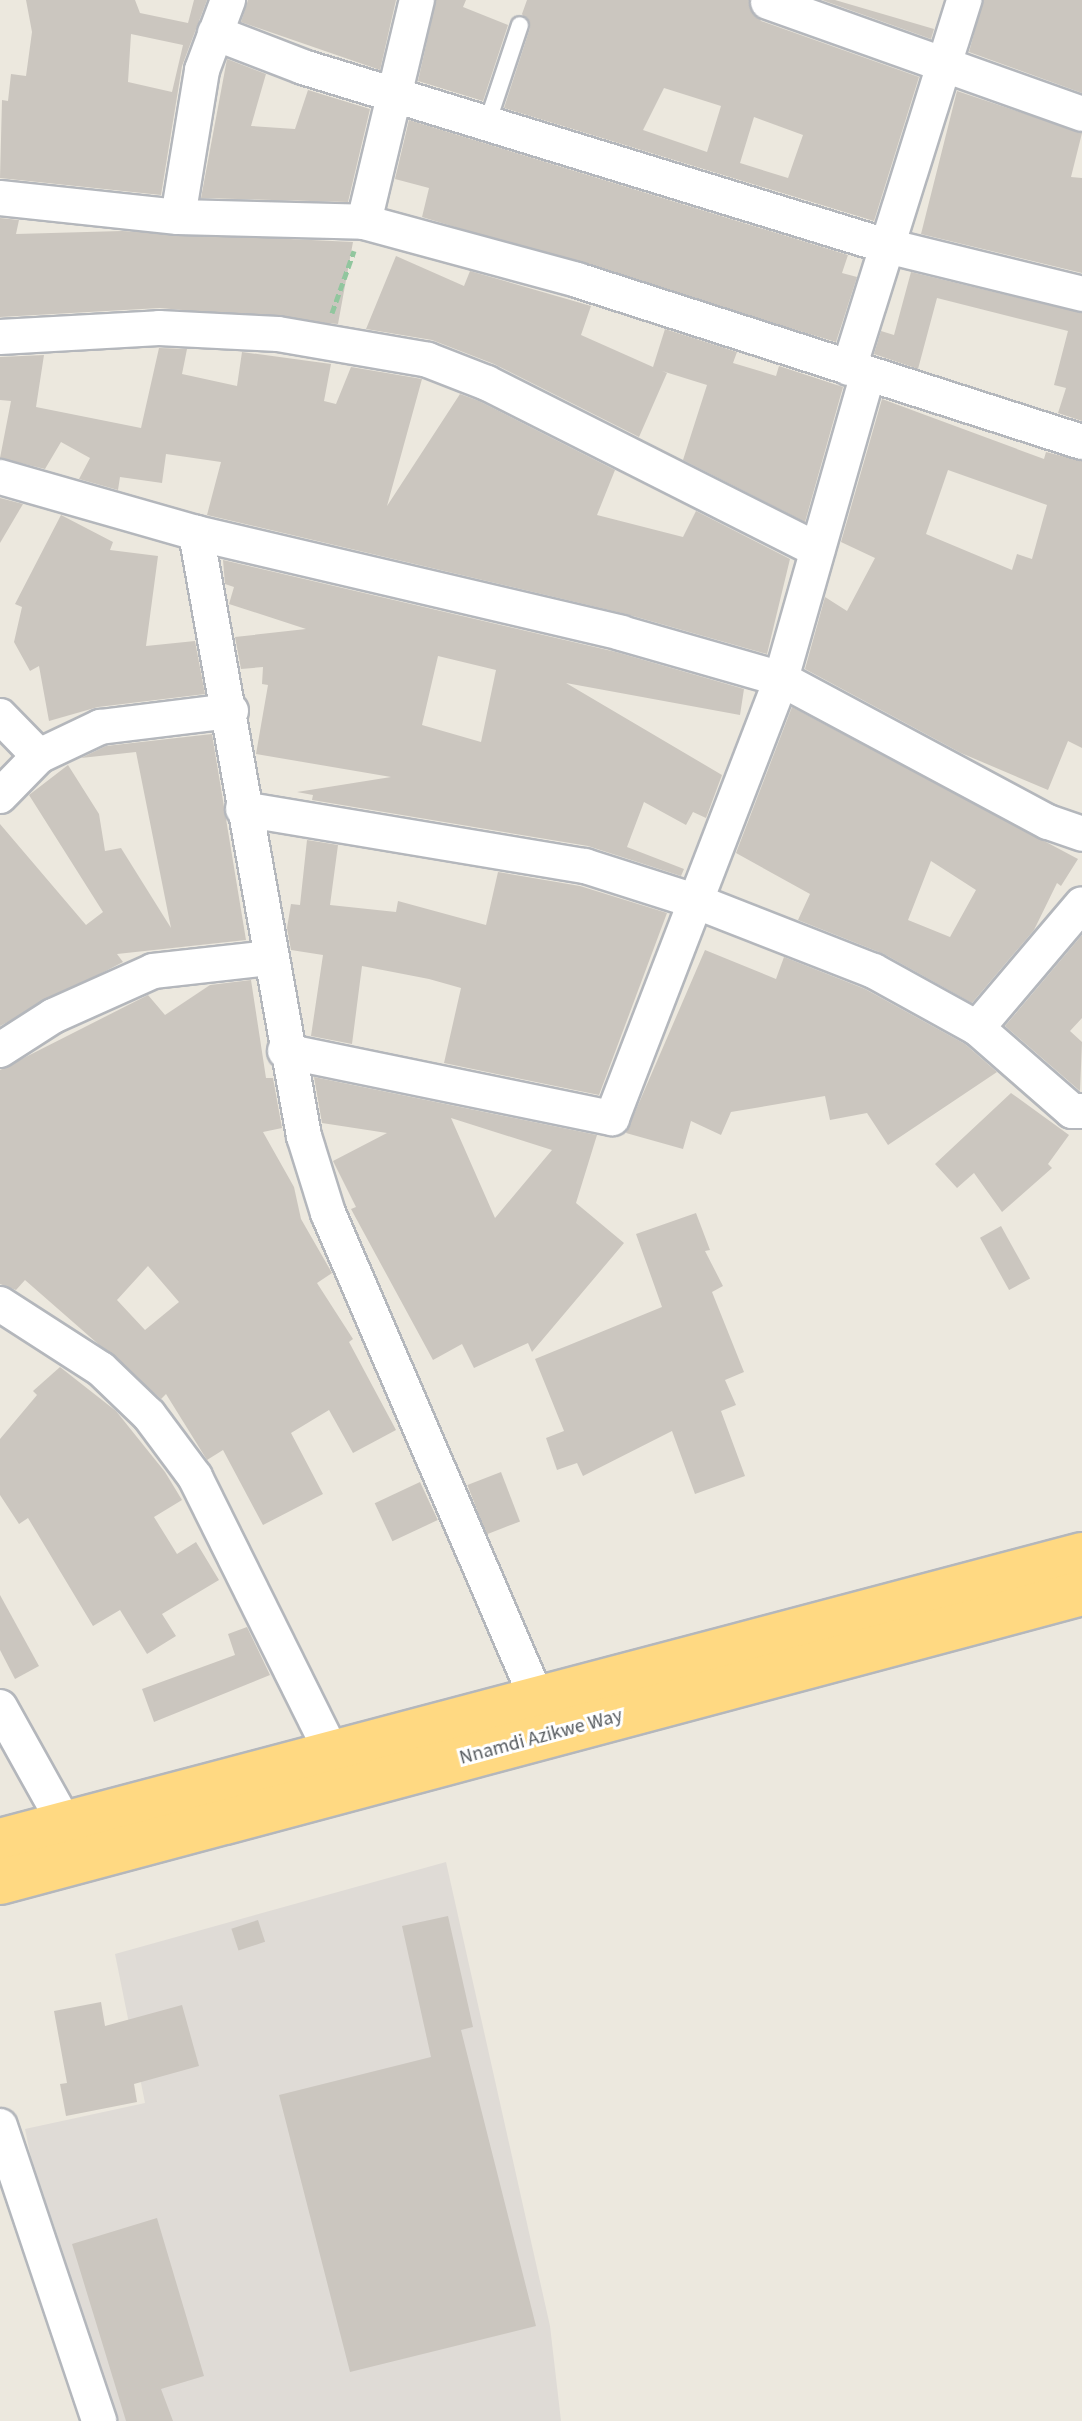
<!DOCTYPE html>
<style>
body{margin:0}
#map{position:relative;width:1082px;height:2421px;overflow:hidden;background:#ece8de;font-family:"Source Sans 3",sans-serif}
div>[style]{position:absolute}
.industrial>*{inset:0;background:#dfdbd6}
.building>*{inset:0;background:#cbc6bf;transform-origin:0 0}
.path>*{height:5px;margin-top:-2.5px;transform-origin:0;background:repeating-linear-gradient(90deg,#91c69e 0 8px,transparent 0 12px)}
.roads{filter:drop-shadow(2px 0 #b4b7bc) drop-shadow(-2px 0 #b4b7bc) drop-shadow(0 2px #b4b7bc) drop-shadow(0 -2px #b4b7bc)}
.lane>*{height:16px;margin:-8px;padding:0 8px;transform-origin:8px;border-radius:8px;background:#fff}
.street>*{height:34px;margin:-17px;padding:0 17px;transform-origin:17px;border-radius:17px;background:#fff}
.highway>*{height:44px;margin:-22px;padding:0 22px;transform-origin:22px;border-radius:22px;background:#ffd982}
span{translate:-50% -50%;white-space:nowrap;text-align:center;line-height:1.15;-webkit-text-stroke:6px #fff;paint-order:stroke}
.street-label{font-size:20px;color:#575c60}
</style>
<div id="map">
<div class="industrial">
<div style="clip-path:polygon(446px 1862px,550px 2326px,561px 2421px,109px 2421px,59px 2291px,25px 2129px,145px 2103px,115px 1954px)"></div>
</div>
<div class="building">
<div style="clip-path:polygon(evenodd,26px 0,135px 0,140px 13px,188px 23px,194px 0,207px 0,182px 66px,161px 195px,0 178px,2px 100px,8px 101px,11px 74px,26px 76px,32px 32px,26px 0,131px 34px,183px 45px,172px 92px,128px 82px,131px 34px)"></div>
<div style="clip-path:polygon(248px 0,396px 0,380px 70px,241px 22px)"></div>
<div style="clip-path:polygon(436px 0,466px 0,463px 7px,508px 25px,483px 101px,418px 81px)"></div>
<div style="clip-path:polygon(evenodd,527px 0,749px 0,761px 21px,919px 77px,874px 221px,504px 108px,530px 28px,522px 14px,527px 0,664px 88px,721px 106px,707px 152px,643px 130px,664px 88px,527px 0,754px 117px,803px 135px,788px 178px,740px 163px,754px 117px)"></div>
<div style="clip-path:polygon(822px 0,835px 0,934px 29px,931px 39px)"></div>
<div style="clip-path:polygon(983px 0,1082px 0,1082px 93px,969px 52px)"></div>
<div style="clip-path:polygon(227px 59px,266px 74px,251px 126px,295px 129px,308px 90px,370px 109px,348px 202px,201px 198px)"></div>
<div style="clip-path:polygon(957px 91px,1082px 133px,1071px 177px,1082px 178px,1082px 273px,921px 234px)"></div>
<div style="clip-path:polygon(409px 120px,848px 255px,842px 273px,857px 277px,836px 342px,422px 217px,429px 188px,395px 179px)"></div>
<div style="clip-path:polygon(0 218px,19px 220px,16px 234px,122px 231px,353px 242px,338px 324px,160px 308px,0 317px)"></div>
<div style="clip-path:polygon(396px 256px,464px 286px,470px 271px,591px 306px,581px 335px,653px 367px,665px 329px,737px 352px,733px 363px,776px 376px,779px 366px,843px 387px,805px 522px,683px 460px,707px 385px,662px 371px,667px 373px,639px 437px,494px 364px,432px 340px,366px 329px)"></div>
<div style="clip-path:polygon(911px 272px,1082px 313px,1082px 421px,1058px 413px,1066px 388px,1054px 385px,1068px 331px,937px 298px,918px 369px,874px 354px,881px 331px,894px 335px)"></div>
<div style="clip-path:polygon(159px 348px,187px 349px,182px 374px,237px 386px,242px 352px,331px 364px,324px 401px,336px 404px,351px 367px,422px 379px,387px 506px,460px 394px,479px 401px,615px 470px,597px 515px,683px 537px,696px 511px,790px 559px,767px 654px,626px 614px,207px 515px,221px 462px,166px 454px,162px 483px,120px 477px,118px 490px,79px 479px,90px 458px,61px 442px,45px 469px,0 458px,11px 401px,0 400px,0 357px,44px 355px,36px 407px,141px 428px)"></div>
<div style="clip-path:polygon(evenodd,882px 399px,1044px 459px,1046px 452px,1082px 461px,1082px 748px,1068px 741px,1048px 790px,961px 753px,805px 669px,825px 597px,847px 611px,875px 558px,841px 542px,882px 399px,948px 470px,1047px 505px,1032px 559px,1017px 554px,1012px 570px,926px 534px,948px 470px)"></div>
<div style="clip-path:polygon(0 498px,23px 504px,0 543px)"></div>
<div style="clip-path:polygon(61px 515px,113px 542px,110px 550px,158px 556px,146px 646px,195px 641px,205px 694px,98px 707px,49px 721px,39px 666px,30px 671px,14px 642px,22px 607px,15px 604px)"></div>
<div style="clip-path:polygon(evenodd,223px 560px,616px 652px,744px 689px,740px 715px,566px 683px,722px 775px,706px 818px,693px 812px,686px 825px,644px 802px,627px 847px,684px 869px,681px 876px,588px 846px,312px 800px,313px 795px,297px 792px,391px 777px,256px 754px,268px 685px,262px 684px,263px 667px,241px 669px,235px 637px,306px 629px,229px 604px,234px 587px,225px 584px,223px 560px,438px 656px,496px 670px,481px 742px,422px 725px,438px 656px)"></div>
<div style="clip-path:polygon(evenodd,792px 707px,1078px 859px,1061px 886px,1057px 883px,1034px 930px,972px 1003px,884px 954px,798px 920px,810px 894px,736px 853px,792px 707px,931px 861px,976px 890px,950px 937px,908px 920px,931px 861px)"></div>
<div style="clip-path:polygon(212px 734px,246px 940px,117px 954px,123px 962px,0 1026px,0 824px,86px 925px,103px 912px,29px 795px,68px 765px,99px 814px,105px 851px,121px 848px,171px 928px,136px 752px,81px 758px,106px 746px)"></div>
<div style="clip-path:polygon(307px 840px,338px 845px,330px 905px,396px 912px,398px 901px,486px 925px,498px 872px,580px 886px,667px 913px,599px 1095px,444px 1063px,461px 988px,429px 979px,362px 966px,352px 1044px,311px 1036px,323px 955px,291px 950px,287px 928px,291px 904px,300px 905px)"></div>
<div style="clip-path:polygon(1082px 935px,1082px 1018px,1070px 1031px,1082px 1042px,1080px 1091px,1005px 1026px)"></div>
<div style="clip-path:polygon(705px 950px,776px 979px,784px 957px,865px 989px,965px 1044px,997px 1072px,888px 1145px,867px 1113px,830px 1120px,825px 1096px,731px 1112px,721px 1135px,691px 1121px,683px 1149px,626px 1133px)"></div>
<div style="clip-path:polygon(evenodd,251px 980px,266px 1078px,273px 1078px,282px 1128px,263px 1132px,294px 1187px,301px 1219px,332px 1273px,317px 1283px,353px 1339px,349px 1342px,396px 1430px,353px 1453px,329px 1410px,291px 1433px,323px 1494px,263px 1525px,223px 1450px,207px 1460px,166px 1394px,161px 1399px,25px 1280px,16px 1290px,0 1284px,0 1070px,148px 995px,165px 1015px,210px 985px,251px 980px,148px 1266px,179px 1302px,145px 1330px,117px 1300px,148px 1266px)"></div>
<div style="clip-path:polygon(evenodd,314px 1077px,597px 1135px,576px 1203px,624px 1243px,532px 1352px,528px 1343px,474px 1368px,462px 1344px,433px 1360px,351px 1209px,356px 1207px,333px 1161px,387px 1133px,322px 1123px,314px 1077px,451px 1118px,552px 1150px,495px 1218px,451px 1118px)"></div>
<div style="clip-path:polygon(1011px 1093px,1069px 1135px,1048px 1164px,1052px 1168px,1002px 1212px,974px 1173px,957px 1188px,935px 1164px)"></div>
<div style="clip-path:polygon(696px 1213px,710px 1250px,705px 1251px,723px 1286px,712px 1292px,744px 1372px,725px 1380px,736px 1405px,721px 1411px,745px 1476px,695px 1494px,672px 1431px,583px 1476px,577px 1463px,557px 1470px,546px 1438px,564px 1431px,535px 1359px,662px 1307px,636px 1234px)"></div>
<div style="left:1001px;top:1226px;width:60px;height:24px;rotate:61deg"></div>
<div style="clip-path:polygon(60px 1367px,116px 1411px,165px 1472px,182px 1500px,154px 1517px,177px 1554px,196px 1542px,219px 1580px,162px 1614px,176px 1636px,147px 1654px,120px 1610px,93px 1626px,28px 1518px,19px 1524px,0 1495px,0 1439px,37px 1395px,33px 1391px)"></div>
<div style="left:501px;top:1472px;width:53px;height:36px;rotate:69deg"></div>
<div style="left:420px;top:1482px;width:42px;height:50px;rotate:65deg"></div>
<div style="clip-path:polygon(0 1595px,39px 1666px,15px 1679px,0 1650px)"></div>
<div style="clip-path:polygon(247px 1627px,270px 1675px,154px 1722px,142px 1689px,235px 1655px,228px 1634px)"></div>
<div style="clip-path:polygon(448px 1916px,473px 2027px,461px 2030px,536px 2326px,350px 2372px,279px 2095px,431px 2057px,402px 1926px)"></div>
<div style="left:258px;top:1920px;width:23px;height:28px;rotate:72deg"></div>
<div style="clip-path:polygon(101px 2002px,105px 2026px,182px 2005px,199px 2066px,134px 2084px,137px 2102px,66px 2116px,60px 2084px,67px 2083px,54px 2011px)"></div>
<div style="clip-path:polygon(157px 2218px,204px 2376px,161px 2389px,173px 2421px,126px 2421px,72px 2244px)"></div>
</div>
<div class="path">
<div style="left:332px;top:313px;width:66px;rotate:-70.5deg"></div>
</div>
<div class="roads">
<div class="lane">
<div style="left:487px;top:124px;width:104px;rotate:-71.6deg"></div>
</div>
<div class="street">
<div style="left:768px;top:2px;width:333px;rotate:19.6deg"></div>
<div style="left:215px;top:33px;width:94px;rotate:21.1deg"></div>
<div style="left:303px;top:67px;width:607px;rotate:17.06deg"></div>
<div style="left:883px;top:245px;width:205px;rotate:13.8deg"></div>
<div style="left:0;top:198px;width:179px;rotate:6.1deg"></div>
<div style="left:178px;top:217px;width:186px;rotate:1.5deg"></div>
<div style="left:364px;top:222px;width:221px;rotate:15.2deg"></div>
<div style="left:577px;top:280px;width:530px;rotate:17.79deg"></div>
<div style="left:178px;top:217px;width:149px;rotate:-80.7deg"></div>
<div style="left:202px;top:70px;width:75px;rotate:-69.6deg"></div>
<div style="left:364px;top:222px;width:228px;rotate:-76.6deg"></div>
<div style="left:0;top:337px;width:159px;rotate:-3.2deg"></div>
<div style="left:159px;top:328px;width:119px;rotate:2.9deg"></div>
<div style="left:278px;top:334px;width:152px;rotate:9.8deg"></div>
<div style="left:428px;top:360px;width:63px;rotate:21.3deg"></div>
<div style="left:487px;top:383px;width:370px;rotate:26.8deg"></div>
<div style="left:849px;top:368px;width:386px;rotate:-72.6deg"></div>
<div style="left:0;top:477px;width:204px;rotate:15.9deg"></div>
<div style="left:196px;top:533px;width:437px;rotate:13.2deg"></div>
<div style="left:621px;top:633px;width:166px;rotate:16deg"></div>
<div style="left:781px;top:679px;width:303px;rotate:28.2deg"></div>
<div style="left:1048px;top:822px;width:36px;rotate:19deg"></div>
<div style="left:196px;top:533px;width:613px;rotate:79.85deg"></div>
<div style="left:304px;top:1136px;width:81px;rotate:72.7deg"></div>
<div style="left:328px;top:1213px;width:529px;rotate:66.73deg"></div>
<div style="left:0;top:716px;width:56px;rotate:45.7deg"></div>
<div style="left:0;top:796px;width:56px;rotate:-45.7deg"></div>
<div style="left:39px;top:756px;width:68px;rotate:-25.4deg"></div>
<div style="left:100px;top:727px;width:132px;rotate:-7deg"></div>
<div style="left:243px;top:809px;width:347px;rotate:9.5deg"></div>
<div style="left:585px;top:866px;width:115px;rotate:17.7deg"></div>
<div style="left:695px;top:901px;width:192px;rotate:21.4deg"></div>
<div style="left:874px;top:971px;width:118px;rotate:29deg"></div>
<div style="left:977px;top:1028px;width:126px;rotate:41.1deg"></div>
<div style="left:1072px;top:1111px;width:10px"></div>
<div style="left:977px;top:1028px;width:162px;rotate:-49.7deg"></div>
<div style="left:0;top:1050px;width:63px;rotate:-32.7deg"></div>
<div style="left:53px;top:1016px;width:110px;rotate:-24.2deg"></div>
<div style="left:153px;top:971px;width:116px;rotate:-6.4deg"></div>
<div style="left:285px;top:1051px;width:334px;rotate:11.6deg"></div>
<div style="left:612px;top:1118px;width:470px;rotate:-68.9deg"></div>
<div style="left:781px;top:679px;width:317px;rotate:-74.1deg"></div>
<div style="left:0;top:1304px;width:120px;rotate:32.8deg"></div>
<div style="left:101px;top:1369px;width:66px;rotate:43.8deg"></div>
<div style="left:149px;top:1415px;width:77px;rotate:53.4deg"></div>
<div style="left:195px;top:1477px;width:308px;rotate:63.6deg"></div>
<div style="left:0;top:1707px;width:134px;rotate:60.9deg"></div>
<div style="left:65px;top:1824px;width:21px;rotate:79deg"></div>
<div style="left:0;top:2126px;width:311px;rotate:71.4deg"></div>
</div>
<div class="highway">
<div style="left:0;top:1841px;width:1119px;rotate:-14.81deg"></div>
<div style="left:0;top:1882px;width:1120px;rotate:-14.95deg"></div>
</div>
</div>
<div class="street-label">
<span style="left:541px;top:1737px;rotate:-15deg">Nnamdi Azikwe Way</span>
</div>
</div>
